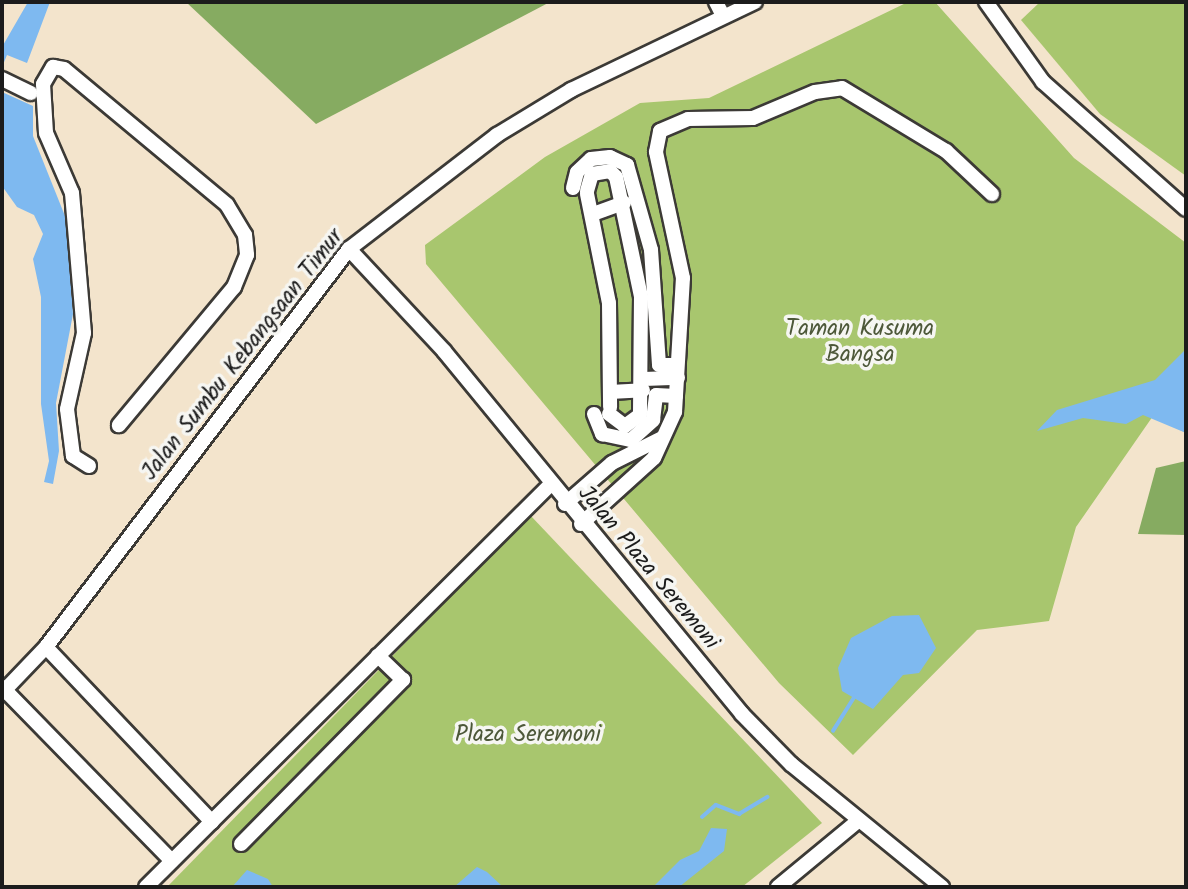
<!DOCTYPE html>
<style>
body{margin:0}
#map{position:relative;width:1188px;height:889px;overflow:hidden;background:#f3e4cc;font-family:Kalam,sans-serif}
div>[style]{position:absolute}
.green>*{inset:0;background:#a8c66e}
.forest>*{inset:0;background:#86ab61}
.water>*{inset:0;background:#7eb9f0}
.stream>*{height:3.5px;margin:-1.75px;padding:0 1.75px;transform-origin:1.75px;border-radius:1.75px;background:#7eb9f0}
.roads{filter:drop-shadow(2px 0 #3c3a36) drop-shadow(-2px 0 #3c3a36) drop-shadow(0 2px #3c3a36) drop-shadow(0 -2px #3c3a36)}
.minor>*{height:14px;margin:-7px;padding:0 7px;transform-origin:7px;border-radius:7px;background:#fff}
span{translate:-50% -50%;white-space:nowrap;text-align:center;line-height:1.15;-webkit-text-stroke:7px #f6f6f2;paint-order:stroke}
.park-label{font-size:23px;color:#4d5839}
.street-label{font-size:23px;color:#1c1c1c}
.frame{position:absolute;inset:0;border:4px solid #1c1c1c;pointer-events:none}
</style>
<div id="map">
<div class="green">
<div style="clip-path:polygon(908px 2px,935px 2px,1074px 158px,1186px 243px,1186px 433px,1153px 416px,1076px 527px,1049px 621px,977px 630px,853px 755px,779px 683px,426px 264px,425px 245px,545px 157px,640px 103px,709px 98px)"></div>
<div style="clip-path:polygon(1040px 2px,1186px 2px,1186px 176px,1100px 114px,1021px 20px)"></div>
<div style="clip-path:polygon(530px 515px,822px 823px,742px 887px,167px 887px)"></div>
</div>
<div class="forest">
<div style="clip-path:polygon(186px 2px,550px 2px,316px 124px)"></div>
<div style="clip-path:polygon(1186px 461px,1186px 535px,1138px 534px,1156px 468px)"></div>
</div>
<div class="water">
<div style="clip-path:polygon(28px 2px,50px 2px,27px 63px,7px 55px,2px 67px,2px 47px)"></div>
<div style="clip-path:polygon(2px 92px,33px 106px,33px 136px,67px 221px,73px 314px,56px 403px,59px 451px,53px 484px,44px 482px,49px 461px,41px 404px,41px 297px,33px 259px,43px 234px,34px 215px,17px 207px,2px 186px)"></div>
<div style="clip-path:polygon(1186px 349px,1186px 433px,1143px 415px,1126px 424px,1083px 418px,1037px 431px,1057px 410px,1155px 380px)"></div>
<div style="clip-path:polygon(919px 615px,936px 648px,919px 673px,903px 675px,873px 709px,842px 691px,838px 668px,851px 638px,892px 616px)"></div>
<div style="clip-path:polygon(711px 828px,727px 829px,724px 851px,679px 887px,653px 887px,680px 860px,699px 851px)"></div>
<div style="clip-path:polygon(477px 867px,487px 872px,503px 887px,454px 887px)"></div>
<div style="clip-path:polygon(247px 870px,268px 879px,273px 887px,232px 887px)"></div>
</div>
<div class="stream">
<div style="left:833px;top:731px;width:41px;rotate:-57.8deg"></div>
<div style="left:702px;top:817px;width:18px;rotate:-41deg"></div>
<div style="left:716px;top:805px;width:25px;rotate:21deg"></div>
<div style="left:739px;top:814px;width:33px;rotate:-31deg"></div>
</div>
<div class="roads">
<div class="minor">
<div style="left:716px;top:2px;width:16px;rotate:63deg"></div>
<div style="left:986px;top:2px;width:98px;rotate:54.5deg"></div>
<div style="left:1043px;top:82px;width:191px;rotate:41.6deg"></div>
<div style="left:2px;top:79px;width:32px;rotate:26deg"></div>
<div style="left:573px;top:188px;width:16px;rotate:-76deg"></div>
<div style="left:577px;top:172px;width:19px;rotate:-43deg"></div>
<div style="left:591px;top:159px;width:19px;rotate:-6deg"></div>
<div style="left:610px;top:157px;width:19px;rotate:25deg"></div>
<div style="left:627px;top:165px;width:88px;rotate:74.2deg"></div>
<div style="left:651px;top:250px;width:115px;rotate:86deg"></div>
<div style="left:659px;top:365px;width:18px"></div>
<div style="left:587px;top:191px;width:18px;rotate:-74deg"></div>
<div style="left:592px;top:174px;width:18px;rotate:-9deg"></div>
<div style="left:610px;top:171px;width:8px;rotate:45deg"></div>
<div style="left:616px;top:177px;width:123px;rotate:78.2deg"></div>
<div style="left:641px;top:297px;width:118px;rotate:90.5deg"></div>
<div style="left:640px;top:415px;width:19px;rotate:144deg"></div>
<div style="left:625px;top:426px;width:20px;rotate:-143deg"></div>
<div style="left:587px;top:194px;width:111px;rotate:78.6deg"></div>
<div style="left:609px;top:303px;width:104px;rotate:89.4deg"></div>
<div style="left:593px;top:214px;width:33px;rotate:-20deg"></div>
<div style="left:349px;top:249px;width:139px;rotate:47deg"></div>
<div style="left:444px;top:351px;width:470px;rotate:50.6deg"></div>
<div style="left:742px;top:714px;width:70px;rotate:45.6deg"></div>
<div style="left:791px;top:764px;width:195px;rotate:39.2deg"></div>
<div style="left:644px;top:379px;width:34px;rotate:-2deg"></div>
<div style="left:610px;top:392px;width:33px;rotate:-3deg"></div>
<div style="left:594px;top:414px;width:22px;rotate:68deg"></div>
<div style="left:602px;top:434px;width:30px;rotate:12deg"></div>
<div style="left:631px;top:440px;width:30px;rotate:-42deg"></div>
<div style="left:653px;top:420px;width:25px;rotate:-83deg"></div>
<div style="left:656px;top:395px;width:20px;rotate:3deg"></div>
<div style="left:89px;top:466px;width:19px;rotate:-148deg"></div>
<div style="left:73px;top:456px;width:47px;rotate:-97.3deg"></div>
<div style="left:67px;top:409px;width:78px;rotate:-77.4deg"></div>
<div style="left:84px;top:333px;width:141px;rotate:-94.9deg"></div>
<div style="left:72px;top:193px;width:65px;rotate:-113.4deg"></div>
<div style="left:46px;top:133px;width:49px;rotate:-93.5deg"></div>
<div style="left:43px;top:84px;width:20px;rotate:-60deg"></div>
<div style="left:53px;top:67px;width:11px;rotate:10deg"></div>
<div style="left:64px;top:69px;width:212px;rotate:39.8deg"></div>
<div style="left:227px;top:205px;width:35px;rotate:59deg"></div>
<div style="left:245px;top:235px;width:20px;rotate:84deg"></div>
<div style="left:247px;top:255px;width:35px;rotate:112deg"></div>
<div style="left:234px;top:287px;width:180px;rotate:129.8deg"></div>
<div style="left:565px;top:504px;width:62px;rotate:-41.1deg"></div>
<div style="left:612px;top:463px;width:56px;rotate:-26.6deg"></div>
<div style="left:581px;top:524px;width:98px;rotate:-42.1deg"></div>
<div style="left:654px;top:458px;width:51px;rotate:-65.5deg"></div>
<div style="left:675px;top:412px;width:134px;rotate:-86.6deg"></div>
<div style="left:683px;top:278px;width:129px;rotate:-102.1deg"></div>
<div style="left:656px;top:152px;width:21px;rotate:-79deg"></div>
<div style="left:660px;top:131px;width:30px;rotate:-23deg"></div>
<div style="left:688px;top:119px;width:65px;rotate:-0.9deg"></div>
<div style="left:753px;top:118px;width:67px;rotate:-22.8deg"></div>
<div style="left:815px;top:92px;width:27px;rotate:-8deg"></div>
<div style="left:842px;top:88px;width:122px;rotate:31.2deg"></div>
<div style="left:946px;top:151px;width:63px;rotate:43.1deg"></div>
<div style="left:46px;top:647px;width:241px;rotate:46.5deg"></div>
<div style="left:2px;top:687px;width:243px;rotate:45.7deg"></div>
<div style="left:2px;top:693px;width:64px;rotate:-46.3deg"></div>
<div style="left:46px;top:647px;width:500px;rotate:-52.72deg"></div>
<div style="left:349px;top:249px;width:187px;rotate:-37.6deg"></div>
<div style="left:497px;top:135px;width:87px;rotate:-31.3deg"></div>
<div style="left:571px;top:90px;width:204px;rotate:-25.6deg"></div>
<div style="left:241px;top:844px;width:231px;rotate:-45.4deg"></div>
<div style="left:403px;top:680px;width:35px;rotate:-136deg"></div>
<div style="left:146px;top:887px;width:569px;rotate:-44.86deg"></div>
<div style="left:778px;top:887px;width:105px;rotate:-39.6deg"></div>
</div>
</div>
<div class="park-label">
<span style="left:860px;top:342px">Taman Kusuma<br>Bangsa</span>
<span style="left:528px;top:735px">Plaza Seremoni</span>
</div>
<div class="street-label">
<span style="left:243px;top:355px;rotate:-52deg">Jalan Sumbu Kebangsaan Timur</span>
<span style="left:648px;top:568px;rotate:50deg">Jalan Plaza Seremoni</span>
</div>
<div class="frame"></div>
</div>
